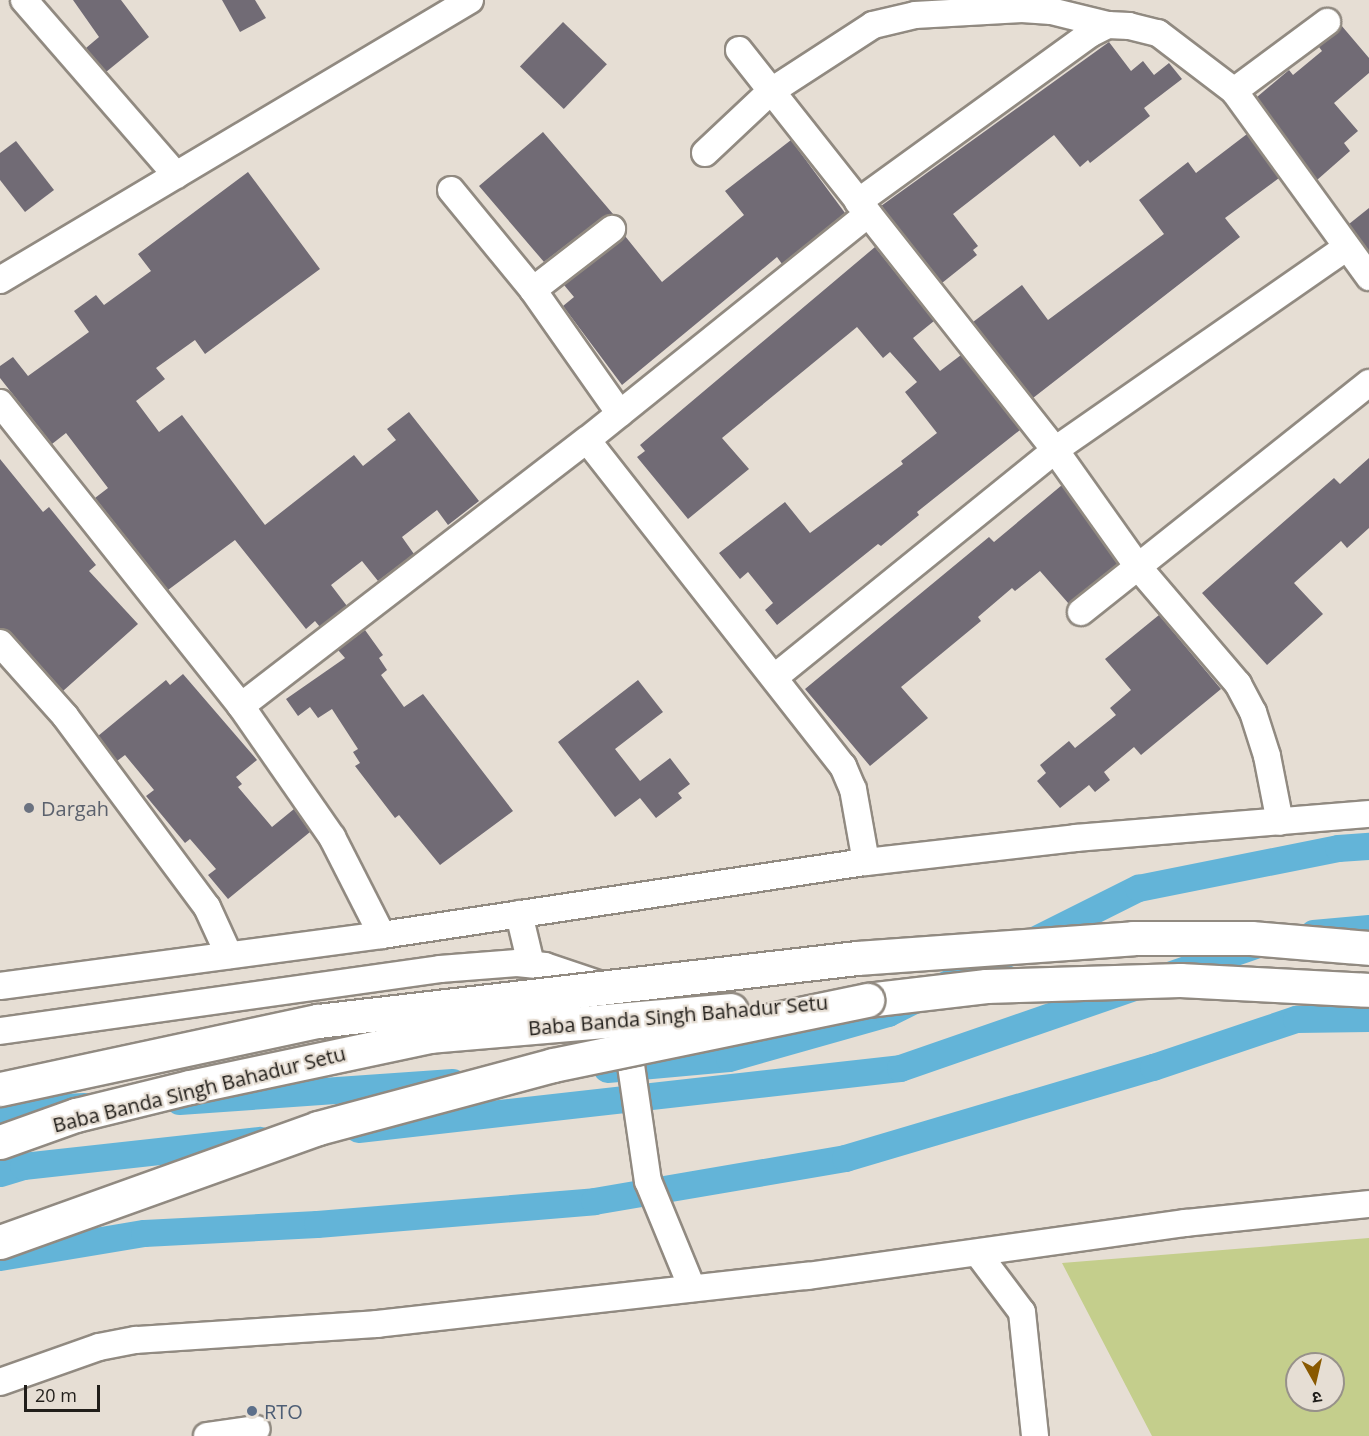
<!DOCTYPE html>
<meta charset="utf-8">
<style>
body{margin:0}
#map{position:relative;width:1369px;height:1436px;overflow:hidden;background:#e6ded4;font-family:"Open Sans","Noto Sans Devanagari",sans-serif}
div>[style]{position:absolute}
.green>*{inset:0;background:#c4ce8c}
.canal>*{height:27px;margin:-13.5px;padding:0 13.5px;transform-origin:13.5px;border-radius:13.5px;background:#63b4d8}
.building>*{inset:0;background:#716b75;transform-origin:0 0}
.roads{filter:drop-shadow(2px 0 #918a81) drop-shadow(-2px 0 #918a81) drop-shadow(0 2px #918a81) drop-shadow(0 -2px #918a81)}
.minor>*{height:26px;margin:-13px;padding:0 13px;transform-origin:13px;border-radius:13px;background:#fff}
.highway>*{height:33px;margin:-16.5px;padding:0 16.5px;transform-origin:16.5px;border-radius:16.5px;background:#fff}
.bridges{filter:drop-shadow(2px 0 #918a81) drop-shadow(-2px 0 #918a81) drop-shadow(0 2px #918a81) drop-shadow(0 -2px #918a81)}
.highway-bridge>*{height:33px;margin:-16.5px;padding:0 16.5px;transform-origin:16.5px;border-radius:16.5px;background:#fff}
.dots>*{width:16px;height:16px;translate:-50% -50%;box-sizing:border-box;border:3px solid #e6ded4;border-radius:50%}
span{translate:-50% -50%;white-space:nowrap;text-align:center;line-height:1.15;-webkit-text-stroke:4.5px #e6ded4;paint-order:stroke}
.worship-label{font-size:20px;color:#5b616d}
.left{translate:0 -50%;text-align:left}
.street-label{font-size:20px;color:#211e1a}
.service-label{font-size:20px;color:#4e5e75}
.north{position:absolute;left:1285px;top:1352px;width:60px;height:60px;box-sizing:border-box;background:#e6ded4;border:2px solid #97918a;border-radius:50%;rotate:172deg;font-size:16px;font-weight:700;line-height:24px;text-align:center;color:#211e1a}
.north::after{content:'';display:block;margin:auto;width:21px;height:27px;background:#895900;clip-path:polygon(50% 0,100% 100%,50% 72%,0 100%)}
.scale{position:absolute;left:24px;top:1385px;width:76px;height:27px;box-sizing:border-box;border:3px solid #211e1a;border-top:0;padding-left:8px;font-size:18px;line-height:21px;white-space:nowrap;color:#211e1a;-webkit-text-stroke:4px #e6ded4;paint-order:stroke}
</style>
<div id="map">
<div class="green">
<div style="clip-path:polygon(evenodd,1369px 1238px,1369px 1436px,1152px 1436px,1062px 1263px,1369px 1238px,1297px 1364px,1333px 1364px,1333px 1400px,1297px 1400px,1297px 1364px)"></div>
</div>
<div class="canal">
<div style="left:1313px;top:933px;width:56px;rotate:-5.1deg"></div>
<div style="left:607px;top:1069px;width:122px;rotate:-5.2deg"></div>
<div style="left:729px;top:1058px;width:165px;rotate:-15.8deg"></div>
<div style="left:888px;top:1013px;width:280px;rotate:-26.6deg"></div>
<div style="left:1138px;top:888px;width:204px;rotate:-11.3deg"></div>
<div style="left:1338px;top:848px;width:31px;rotate:-4deg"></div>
<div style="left:179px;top:1101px;width:274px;rotate:-4deg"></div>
<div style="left:0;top:1110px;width:84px;rotate:-2.7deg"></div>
<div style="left:358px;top:1129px;width:545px;rotate:-6.42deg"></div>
<div style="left:900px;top:1068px;width:382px;rotate:-19.1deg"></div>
<div style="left:0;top:1173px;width:24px;rotate:-17deg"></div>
<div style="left:23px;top:1166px;width:238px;rotate:-6.3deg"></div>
<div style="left:0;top:1257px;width:146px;rotate:-9.5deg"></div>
<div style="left:144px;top:1233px;width:173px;rotate:-3deg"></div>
<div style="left:317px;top:1224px;width:278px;rotate:-4.7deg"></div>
<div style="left:594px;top:1201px;width:255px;rotate:-9.7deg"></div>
<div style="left:845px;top:1158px;width:321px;rotate:-16.5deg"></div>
<div style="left:1153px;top:1067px;width:151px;rotate:-18.6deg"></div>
<div style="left:1296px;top:1019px;width:73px;rotate:-0.8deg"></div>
</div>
<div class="building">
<div style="clip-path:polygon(73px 0,121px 0,149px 37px,106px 72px,86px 48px,99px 37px)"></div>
<div style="clip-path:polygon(222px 0,255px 0,266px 18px,240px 32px)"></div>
<div style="left:563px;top:22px;width:61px;height:62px;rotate:44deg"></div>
<div style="clip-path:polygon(1341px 25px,1369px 58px,1369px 73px,1334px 103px,1358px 131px,1344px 143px,1350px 151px,1317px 180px,1257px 97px,1289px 70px,1293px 75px,1322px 51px,1319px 47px)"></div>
<div style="clip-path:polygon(1109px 42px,1131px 71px,1143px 61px,1154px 75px,1169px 63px,1182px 79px,1144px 108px,1150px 116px,1090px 163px,1088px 160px,1080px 167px,1054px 135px,953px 214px,978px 246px,973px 250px,977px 255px,942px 283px,881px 206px)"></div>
<div style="clip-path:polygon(543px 132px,613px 214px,603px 217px,544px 262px,479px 186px)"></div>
<div style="clip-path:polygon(1247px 134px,1279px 178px,1225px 218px,1240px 237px,1033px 398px,973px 322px,1022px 285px,1048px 320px,1164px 234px,1139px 200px,1188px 162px,1196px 173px)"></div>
<div style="clip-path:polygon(791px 140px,845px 213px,782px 264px,777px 257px,622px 385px,563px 306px,574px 297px,564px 285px,625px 236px,662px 282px,744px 215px,725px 191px)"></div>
<div style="clip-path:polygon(16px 141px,54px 190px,25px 212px,0 180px,0 153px)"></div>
<div style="clip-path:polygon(248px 172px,320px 269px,205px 354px,195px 340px,156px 368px,165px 379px,136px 401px,159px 432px,182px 415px,265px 525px,354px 455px,363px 466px,396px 440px,387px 429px,409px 412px,479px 501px,448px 525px,437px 510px,402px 537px,414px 554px,378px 581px,362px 561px,331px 585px,347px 606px,320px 627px,315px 621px,306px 629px,235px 540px,168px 590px,95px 498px,108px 488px,66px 433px,52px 444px,0 378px,0 366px,13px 357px,28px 376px,89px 332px,74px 311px,96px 295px,104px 305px,151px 271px,138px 254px)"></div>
<div style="clip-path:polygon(1369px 208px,1369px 251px,1349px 224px)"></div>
<div style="clip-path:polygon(875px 247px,934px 321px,913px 338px,940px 371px,961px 355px,1020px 430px,917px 512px,919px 515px,881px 546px,878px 544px,777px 625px,765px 610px,773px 603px,748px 572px,740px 579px,719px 553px,785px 502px,810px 533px,903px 464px,901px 461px,937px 433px,905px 392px,917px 382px,890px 352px,883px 358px,857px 327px,722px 438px,749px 469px,688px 519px,637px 457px,645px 451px,640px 445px)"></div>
<div style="clip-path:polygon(1369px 458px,1369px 528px,1347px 548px,1341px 541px,1294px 583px,1323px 614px,1267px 665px,1202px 593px,1334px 478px,1340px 484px)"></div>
<div style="clip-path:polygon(0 459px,43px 512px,49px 507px,96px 565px,89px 571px,138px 624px,63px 691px,11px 633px,0 628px)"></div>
<div style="clip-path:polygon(1062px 485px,1118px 564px,1069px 604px,1040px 571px,1015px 591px,1012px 588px,978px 617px,981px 621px,901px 687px,928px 718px,870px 766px,805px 689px,989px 537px,994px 542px)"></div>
<div style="clip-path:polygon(1159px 615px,1221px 689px,1141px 755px,1134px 747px,1104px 772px,1110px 780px,1095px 792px,1089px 785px,1060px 808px,1037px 781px,1046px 773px,1040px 765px,1069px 741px,1075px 748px,1116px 715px,1110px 708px,1131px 690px,1105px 659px)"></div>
<div style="clip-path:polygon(365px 630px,383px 655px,379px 658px,387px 670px,381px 675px,404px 707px,423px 694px,513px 811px,440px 865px,399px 815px,395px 818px,355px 766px,360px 763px,353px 752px,358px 749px,332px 709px,318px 718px,310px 707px,298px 716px,286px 699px,345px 658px,338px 650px)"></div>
<div style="clip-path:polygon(183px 674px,257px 760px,236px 777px,242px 784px,238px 787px,272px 827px,294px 809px,310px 832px,228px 899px,208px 875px,216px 869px,190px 839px,185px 843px,146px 796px,154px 790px,125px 755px,117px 761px,98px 736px,166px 680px,170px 685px)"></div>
<div style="clip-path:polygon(638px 680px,663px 712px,615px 749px,640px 781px,670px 758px,690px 784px,678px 793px,682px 798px,656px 818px,640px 798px,615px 817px,558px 742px)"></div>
</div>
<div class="roads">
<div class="minor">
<div style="left:24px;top:0;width:232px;rotate:49deg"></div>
<div style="left:739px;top:50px;width:510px;rotate:51.69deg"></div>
<div style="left:1055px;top:450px;width:145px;rotate:54.6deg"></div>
<div style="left:1139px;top:568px;width:153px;rotate:49.5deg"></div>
<div style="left:1238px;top:684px;width:32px;rotate:62deg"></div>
<div style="left:1253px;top:712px;width:46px;rotate:72.3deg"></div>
<div style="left:1267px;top:756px;width:67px;rotate:78.9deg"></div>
<div style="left:1234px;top:91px;width:116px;rotate:-36.6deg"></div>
<div style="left:705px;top:153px;width:89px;rotate:-43.2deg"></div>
<div style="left:770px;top:92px;width:123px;rotate:-33deg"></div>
<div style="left:873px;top:25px;width:43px;rotate:-13.4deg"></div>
<div style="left:915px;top:15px;width:107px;rotate:-3.2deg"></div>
<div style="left:1022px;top:9px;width:29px;rotate:4deg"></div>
<div style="left:1051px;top:11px;width:59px;rotate:13.8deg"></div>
<div style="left:451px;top:190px;width:129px;rotate:50.6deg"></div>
<div style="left:533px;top:290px;width:151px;rotate:54.9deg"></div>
<div style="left:858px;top:202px;width:286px;rotate:-35.9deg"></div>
<div style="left:1090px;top:34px;width:20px;rotate:-27deg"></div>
<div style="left:1108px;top:25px;width:21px;rotate:3deg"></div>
<div style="left:1129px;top:26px;width:30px;rotate:14deg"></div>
<div style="left:1158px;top:33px;width:96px;rotate:37.3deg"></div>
<div style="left:1234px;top:91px;width:230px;rotate:54deg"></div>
<div style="left:0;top:280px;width:547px;rotate:-30.78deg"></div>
<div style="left:533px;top:290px;width:100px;rotate:-37.7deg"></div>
<div style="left:0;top:403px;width:387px;rotate:51.5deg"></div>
<div style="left:241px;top:706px;width:160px;rotate:55.2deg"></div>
<div style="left:332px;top:837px;width:110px;rotate:63deg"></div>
<div style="left:587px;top:440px;width:415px;rotate:51.9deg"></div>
<div style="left:843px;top:766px;width:25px;rotate:67deg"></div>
<div style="left:853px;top:789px;width:74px;rotate:79.9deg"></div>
<div style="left:1081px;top:612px;width:368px;rotate:-38.5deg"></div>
<div style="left:0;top:643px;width:98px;rotate:48.3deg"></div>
<div style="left:65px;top:716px;width:238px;rotate:53.4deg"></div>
<div style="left:207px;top:907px;width:53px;rotate:65.4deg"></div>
<div style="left:775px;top:677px;width:360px;rotate:-39deg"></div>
<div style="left:1055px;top:450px;width:354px;rotate:-34.8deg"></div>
<div style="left:241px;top:706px;width:436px;rotate:-37.6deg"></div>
<div style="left:587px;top:440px;width:361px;rotate:-38.8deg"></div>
<div style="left:519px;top:914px;width:51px;rotate:76.5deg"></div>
<div style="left:0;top:986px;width:385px;rotate:-7.6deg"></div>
<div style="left:382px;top:935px;width:489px;rotate:-8.6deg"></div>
<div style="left:866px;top:862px;width:211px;rotate:-6.5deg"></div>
<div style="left:1076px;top:838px;width:294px;rotate:-4.7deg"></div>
<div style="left:0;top:1031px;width:444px;rotate:-8deg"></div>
<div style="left:440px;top:969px;width:77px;rotate:-4.5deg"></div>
<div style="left:517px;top:963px;width:28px;rotate:6deg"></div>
<div style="left:545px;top:966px;width:62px;rotate:18.7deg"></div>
<div style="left:626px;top:1031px;width:152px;rotate:81.7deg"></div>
<div style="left:648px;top:1181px;width:116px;rotate:67.6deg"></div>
<div style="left:979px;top:1255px;width:71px;rotate:53deg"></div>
<div style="left:1022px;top:1312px;width:125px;rotate:84deg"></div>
<div style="left:0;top:1382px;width:105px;rotate:-19.5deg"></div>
<div style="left:99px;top:1347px;width:38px;rotate:-11deg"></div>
<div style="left:136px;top:1340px;width:242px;rotate:-3.8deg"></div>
<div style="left:377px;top:1324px;width:433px;rotate:-6.4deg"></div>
<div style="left:807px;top:1276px;width:382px;rotate:-8deg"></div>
<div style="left:1185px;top:1223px;width:185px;rotate:-5.9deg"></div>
<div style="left:207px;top:1436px;width:50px;rotate:-8deg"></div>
</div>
<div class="highway">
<div style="left:867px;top:1000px;width:120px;rotate:-6.7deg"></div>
<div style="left:986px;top:986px;width:194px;rotate:-1.8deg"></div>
<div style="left:1180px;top:980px;width:189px;rotate:3deg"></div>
</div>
</div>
<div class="bridges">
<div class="highway-bridge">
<div style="left:0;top:1089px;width:325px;rotate:-12.1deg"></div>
<div style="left:318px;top:1021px;width:543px;rotate:-6.67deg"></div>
<div style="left:857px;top:958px;width:277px;rotate:-4.1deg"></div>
<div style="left:1133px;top:938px;width:118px"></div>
<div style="left:1251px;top:938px;width:118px;rotate:4.8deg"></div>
<div style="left:0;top:1142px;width:81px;rotate:-19.6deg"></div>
<div style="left:76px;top:1115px;width:117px;rotate:-13.8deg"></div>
<div style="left:190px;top:1087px;width:245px;rotate:-12deg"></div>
<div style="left:430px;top:1036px;width:302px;rotate:-4.9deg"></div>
<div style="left:0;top:1242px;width:338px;rotate:-19.7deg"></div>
<div style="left:318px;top:1128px;width:243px;rotate:-15deg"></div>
<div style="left:553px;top:1065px;width:321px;rotate:-11.7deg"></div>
</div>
</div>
<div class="dots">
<div style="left:29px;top:808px;background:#6b7280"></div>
<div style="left:252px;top:1411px;background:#5c6f8a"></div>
</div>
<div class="worship-label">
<span class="left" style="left:41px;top:808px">Dargah</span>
</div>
<div class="street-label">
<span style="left:678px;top:1015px;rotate:-5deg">Baba Banda Singh Bahadur Setu</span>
<span style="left:199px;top:1089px;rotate:-14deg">Baba Banda Singh Bahadur Setu</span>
</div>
<div class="service-label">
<span class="left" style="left:264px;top:1411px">RTO</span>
</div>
<div class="north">उ</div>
<div class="scale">20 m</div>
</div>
